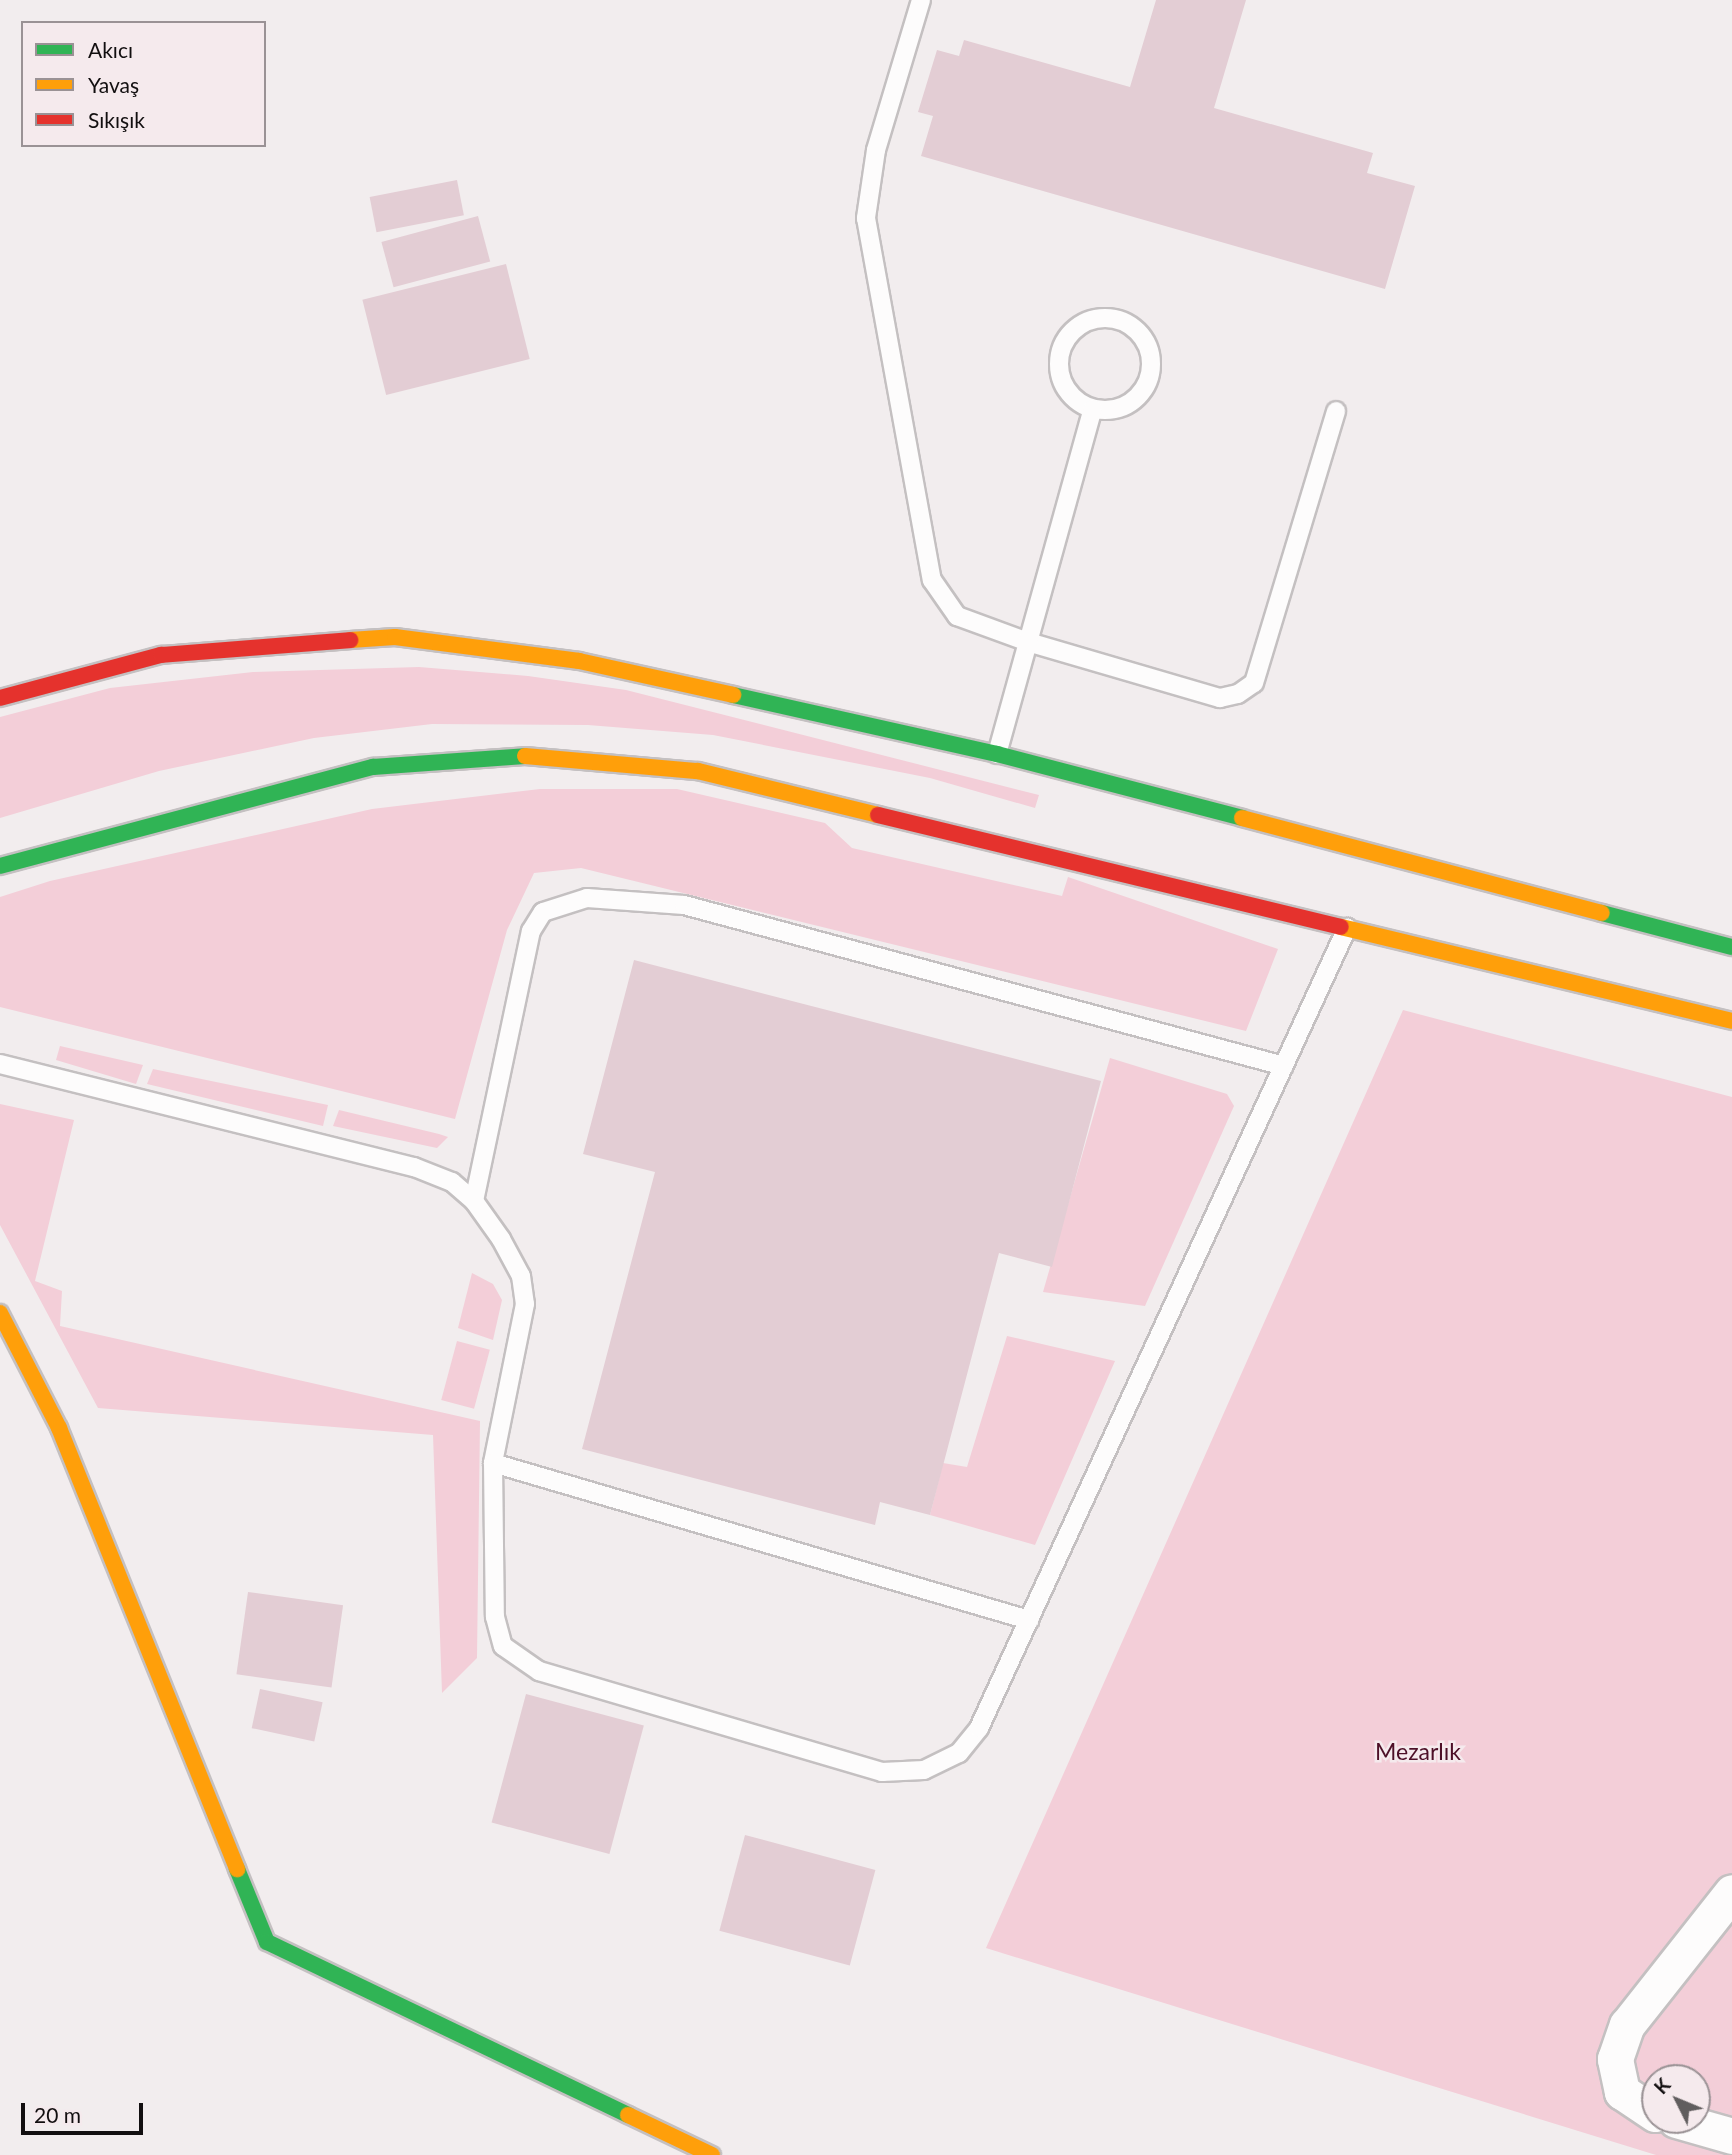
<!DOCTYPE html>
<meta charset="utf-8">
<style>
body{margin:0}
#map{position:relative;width:1732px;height:2155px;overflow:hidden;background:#f2edee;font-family:Lato,sans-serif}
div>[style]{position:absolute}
.green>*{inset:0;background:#f3ced8;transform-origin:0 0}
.building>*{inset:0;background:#e3cdd4;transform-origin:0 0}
.roads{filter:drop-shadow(2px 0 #c4c0c1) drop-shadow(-2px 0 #c4c0c1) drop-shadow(0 2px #c4c0c1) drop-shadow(0 -2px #c4c0c1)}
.lane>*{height:18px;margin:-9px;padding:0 9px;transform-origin:9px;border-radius:9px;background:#fdfcfc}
.lane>.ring{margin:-9px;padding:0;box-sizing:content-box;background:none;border:18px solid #fdfcfc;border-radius:50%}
.street>*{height:35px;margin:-17.5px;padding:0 17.5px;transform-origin:17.5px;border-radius:17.5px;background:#fdfcfc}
.fast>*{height:16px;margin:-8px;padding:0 8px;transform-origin:8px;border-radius:8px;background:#30b455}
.slow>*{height:16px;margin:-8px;padding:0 8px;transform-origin:8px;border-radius:8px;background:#ff9f0a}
.jam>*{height:16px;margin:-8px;padding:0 8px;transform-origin:8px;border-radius:8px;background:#e5322d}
span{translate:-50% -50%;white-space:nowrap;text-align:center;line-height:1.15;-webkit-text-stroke:5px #f5eaed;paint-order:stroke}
.park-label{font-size:23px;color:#4d1028}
.legend{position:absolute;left:21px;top:21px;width:245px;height:126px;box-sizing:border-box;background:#f5eaed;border:2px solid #9a9295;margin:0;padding:9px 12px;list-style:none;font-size:21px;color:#120f10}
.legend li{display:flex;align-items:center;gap:14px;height:35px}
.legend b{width:35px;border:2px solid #9a9295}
.north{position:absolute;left:1641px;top:2064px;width:70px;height:70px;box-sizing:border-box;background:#f5eaed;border:2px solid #9a9295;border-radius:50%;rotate:313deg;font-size:19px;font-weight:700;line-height:28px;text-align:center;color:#120f10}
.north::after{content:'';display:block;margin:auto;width:24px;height:32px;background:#605d5e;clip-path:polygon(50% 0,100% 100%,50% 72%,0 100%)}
.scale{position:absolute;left:21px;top:2103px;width:122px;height:32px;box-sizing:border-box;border:4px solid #120f10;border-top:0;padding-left:9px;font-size:21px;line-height:24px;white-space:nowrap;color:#120f10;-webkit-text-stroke:5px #f5eaed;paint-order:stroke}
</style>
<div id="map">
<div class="green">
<div style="clip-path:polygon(419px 667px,528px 676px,626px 690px,1039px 795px,1035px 808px,930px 778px,713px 735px,588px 725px,432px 724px,314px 738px,159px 771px,0 818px,0 717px,110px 688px,253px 672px)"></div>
<div style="clip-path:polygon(540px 789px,677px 789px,825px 823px,852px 848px,1062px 896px,1068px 877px,1278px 949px,1246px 1031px,581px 868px,534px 873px,507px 930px,455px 1119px,0 1007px,0 897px,50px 881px,372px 809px)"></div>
<div style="clip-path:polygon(evenodd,1403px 1010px,1732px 1097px,1732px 2155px,1656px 2155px,986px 1948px,1403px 1010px,1655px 2078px,1697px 2078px,1697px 2120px,1655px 2120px,1655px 2078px)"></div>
<div style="clip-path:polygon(60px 1046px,143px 1065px,136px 1084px,56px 1060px)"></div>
<div style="clip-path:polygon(1110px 1058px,1227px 1094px,1234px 1106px,1145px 1306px,1043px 1292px)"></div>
<div style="clip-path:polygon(153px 1069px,328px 1105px,323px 1126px,147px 1084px)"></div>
<div style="clip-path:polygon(0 1104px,74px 1120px,35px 1281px,62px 1291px,60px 1326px,480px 1421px,477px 1658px,442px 1693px,433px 1435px,98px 1408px,0 1225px)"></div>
<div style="clip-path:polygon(339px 1110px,439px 1134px,448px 1137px,437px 1148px,333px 1126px)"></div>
<div style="clip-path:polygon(472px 1273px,493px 1284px,502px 1300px,493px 1340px,458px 1328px)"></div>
<div style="clip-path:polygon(1007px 1336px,1115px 1361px,1035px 1545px,930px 1515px,943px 1463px,967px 1467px)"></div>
<div style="left:457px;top:1341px;width:34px;height:61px;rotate:15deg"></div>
</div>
<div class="building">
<div style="clip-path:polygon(1156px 0,1246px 0,1214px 108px,1373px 153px,1367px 173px,1415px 186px,1385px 289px,921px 156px,933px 116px,918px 112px,937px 50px,959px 56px,964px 40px,1130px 87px)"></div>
<div style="left:457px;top:180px;width:36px;height:89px;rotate:79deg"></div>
<div style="left:478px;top:216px;width:47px;height:100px;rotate:75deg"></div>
<div style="left:506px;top:264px;width:98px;height:148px;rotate:76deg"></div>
<div style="clip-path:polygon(634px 960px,1101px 1081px,1052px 1267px,999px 1253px,930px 1515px,880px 1502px,875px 1525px,582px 1449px,655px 1172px,583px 1154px)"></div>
<div style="left:248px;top:1592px;width:96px;height:83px;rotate:8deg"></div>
<div style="left:260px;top:1689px;width:64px;height:40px;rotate:12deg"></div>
<div style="left:526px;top:1694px;width:122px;height:133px;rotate:15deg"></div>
<div style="left:745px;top:1835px;width:135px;height:99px;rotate:15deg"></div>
</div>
<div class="roads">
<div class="lane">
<div style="left:921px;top:0;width:157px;rotate:106.7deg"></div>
<div style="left:876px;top:150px;width:69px;rotate:98.4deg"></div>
<div style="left:866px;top:218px;width:368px;rotate:79.7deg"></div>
<div style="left:932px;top:580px;width:44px;rotate:55.2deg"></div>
<div style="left:957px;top:616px;width:76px;rotate:20.1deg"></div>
<div style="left:1028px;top:642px;width:200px;rotate:16.3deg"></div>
<div style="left:1220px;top:698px;width:18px;rotate:-13deg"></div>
<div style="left:1238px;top:694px;width:19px;rotate:-35deg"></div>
<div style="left:1254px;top:683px;width:284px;rotate:-73.2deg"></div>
<div class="ring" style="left:1059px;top:318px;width:74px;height:74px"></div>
<div style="left:997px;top:754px;width:358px;rotate:-74.5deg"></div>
<div style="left:0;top:1064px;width:427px;rotate:14deg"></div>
<div style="left:414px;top:1167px;width:41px;rotate:21.5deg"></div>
<div style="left:452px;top:1182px;width:29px;rotate:41deg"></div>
<div style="left:474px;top:1201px;width:47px;rotate:54.6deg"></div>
<div style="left:501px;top:1239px;width:42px;rotate:61.6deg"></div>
<div style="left:521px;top:1276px;width:28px;rotate:82deg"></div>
<div style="left:525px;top:1304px;width:162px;rotate:101.4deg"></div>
<div style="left:493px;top:1463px;width:154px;rotate:89.3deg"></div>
<div style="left:495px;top:1617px;width:30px;rotate:75deg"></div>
<div style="left:503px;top:1646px;width:44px;rotate:34.8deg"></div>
<div style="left:539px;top:1671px;width:358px;rotate:16.4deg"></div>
<div style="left:882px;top:1772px;width:42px;rotate:-2.7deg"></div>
<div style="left:924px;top:1770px;width:39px;rotate:-26deg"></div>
<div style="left:959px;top:1753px;width:32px;rotate:-51deg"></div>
<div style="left:979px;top:1728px;width:881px;rotate:-65.3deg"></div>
<div style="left:474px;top:1201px;width:276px;rotate:-78.1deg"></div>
<div style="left:531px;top:931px;width:22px;rotate:-58deg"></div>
<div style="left:543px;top:912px;width:46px;rotate:-17.7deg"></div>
<div style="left:587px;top:898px;width:97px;rotate:4.1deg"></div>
<div style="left:684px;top:905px;width:621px;rotate:15.02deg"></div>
<div style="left:493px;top:1463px;width:559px;rotate:16.33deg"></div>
</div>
<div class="street">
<div style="left:1655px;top:2114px;width:40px;rotate:-146deg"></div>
<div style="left:1622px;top:2092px;width:34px;rotate:-102deg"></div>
<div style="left:1615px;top:2059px;width:36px;rotate:-71deg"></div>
<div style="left:1627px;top:2025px;width:169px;rotate:-51.7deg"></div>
<div style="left:1676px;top:2120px;width:58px;rotate:15.9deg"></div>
</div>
<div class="fast">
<div style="left:733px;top:695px;width:271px;rotate:12.6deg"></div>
<div style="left:997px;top:754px;width:253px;rotate:14.6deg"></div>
<div style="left:0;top:866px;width:386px;rotate:-14.9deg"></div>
<div style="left:373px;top:767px;width:152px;rotate:-4.1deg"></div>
<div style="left:1602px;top:913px;width:134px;rotate:14.7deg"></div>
<div style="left:237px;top:1869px;width:79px;rotate:67.7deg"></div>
<div style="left:267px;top:1942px;width:400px;rotate:25.6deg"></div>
</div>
<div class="slow">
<div style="left:350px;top:640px;width:45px;rotate:-3.8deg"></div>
<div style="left:395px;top:637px;width:186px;rotate:7.4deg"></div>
<div style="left:579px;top:661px;width:158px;rotate:12.4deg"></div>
<div style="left:525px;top:756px;width:174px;rotate:5deg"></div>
<div style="left:698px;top:771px;width:185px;rotate:13.7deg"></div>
<div style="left:1242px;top:818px;width:372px;rotate:14.8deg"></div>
<div style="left:1341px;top:927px;width:402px;rotate:13.5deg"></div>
<div style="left:0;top:1313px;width:129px;rotate:62.8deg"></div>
<div style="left:59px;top:1428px;width:476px;rotate:68deg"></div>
<div style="left:628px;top:2115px;width:93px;rotate:25.5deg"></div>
</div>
<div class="jam">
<div style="left:0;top:698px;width:167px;rotate:-15deg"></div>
<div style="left:161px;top:655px;width:190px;rotate:-4.5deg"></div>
<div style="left:878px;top:815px;width:476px;rotate:13.6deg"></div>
</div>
</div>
<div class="park-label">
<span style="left:1418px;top:1751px">Mezarlık</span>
</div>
<ul class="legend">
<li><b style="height:9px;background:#30b455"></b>Akıcı</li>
<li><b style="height:9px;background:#ff9f0a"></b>Yavaş</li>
<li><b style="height:9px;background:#e5322d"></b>Sıkışık</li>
</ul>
<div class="north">K</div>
<div class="scale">20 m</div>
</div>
